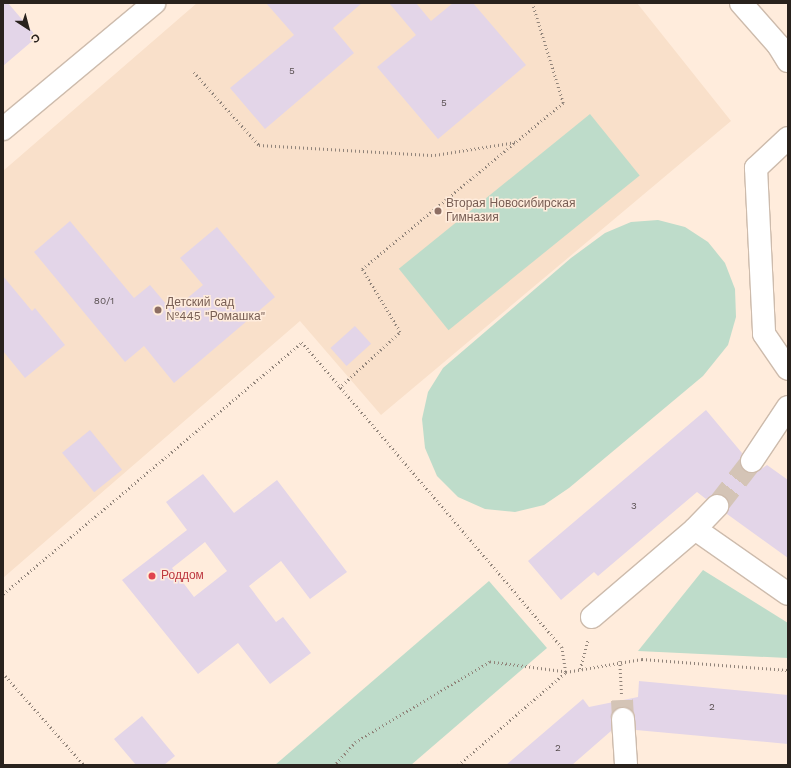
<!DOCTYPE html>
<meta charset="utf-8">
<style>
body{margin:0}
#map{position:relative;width:791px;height:768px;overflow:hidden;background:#ffecdc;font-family:"Work Sans",sans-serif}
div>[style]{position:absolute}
.built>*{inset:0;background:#f9e0ca}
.green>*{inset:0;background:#bedcca;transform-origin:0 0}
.building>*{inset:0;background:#e3d5e8;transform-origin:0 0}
.minor-tunnel>*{height:22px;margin-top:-11px;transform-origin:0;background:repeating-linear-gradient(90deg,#d4c4b6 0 22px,transparent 0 33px)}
.path>*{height:2.5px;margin-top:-1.25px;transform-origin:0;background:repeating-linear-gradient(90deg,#91847a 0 1px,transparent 0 4px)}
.roads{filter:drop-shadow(1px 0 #cdbbac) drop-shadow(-1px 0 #cdbbac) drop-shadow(0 1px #cdbbac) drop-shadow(0 -1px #cdbbac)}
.minor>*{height:22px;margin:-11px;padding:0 11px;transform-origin:11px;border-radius:11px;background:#fff}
.dots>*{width:11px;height:11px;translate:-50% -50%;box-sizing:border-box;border:2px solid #ffecdc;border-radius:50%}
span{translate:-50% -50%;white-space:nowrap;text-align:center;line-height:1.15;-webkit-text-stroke:3px #ffecdc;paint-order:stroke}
.number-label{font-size:10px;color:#584f50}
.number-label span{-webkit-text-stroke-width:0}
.education-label{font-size:12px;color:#785e54}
.left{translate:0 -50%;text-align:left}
.health-label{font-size:12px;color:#be3a42}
.frame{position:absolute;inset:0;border:4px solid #29221d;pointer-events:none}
.north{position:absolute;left:8px;top:8px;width:40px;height:40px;-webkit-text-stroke:3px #ffecdc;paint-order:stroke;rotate:144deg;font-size:11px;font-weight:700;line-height:16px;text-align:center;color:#29221d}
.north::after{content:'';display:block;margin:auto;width:14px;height:18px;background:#29221d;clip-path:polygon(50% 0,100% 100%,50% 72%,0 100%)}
</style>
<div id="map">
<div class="built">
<div style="clip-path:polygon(197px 3px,637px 3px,731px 121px,381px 415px,300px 321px,3px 578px,3px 171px)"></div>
</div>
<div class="green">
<div style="left:590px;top:114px;width:79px;height:246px;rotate:51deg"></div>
<div style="clip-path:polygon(658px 220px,685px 227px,708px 242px,725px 263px,735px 289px,736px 317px,728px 345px,703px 376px,569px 488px,544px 505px,515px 512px,485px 509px,458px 497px,437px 476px,425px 448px,422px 419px,428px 392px,443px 368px,571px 258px,605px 233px,631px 222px)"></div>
<div style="clip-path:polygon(703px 570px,788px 623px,788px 658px,638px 651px)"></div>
<div style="clip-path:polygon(489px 581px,547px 648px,411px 765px,275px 765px)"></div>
</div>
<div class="building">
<div style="clip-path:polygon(3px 3px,8px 3px,37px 37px,3px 66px)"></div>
<div style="clip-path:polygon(266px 3px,362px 3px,333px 28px,354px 53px,265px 129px,230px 88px,294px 35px)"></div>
<div style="clip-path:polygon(389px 3px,416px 3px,431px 21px,453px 3px,473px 3px,526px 65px,438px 139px,377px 67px,416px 35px)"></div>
<div style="clip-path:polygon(70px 221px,134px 298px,150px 285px,172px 311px,203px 285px,180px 258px,217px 227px,275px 297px,174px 383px,144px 346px,125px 362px,34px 252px)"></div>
<div style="clip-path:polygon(3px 276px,32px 311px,35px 308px,65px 345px,25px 378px,3px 351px)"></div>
<div style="left:355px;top:326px;width:24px;height:33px;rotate:48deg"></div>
<div style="clip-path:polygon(706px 410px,742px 453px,740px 461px,745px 471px,757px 472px,767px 465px,788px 480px,788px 558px,727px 514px,729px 503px,725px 497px,714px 494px,706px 499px,697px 492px,598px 576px,594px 572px,561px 600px,528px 561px)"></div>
<div style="left:90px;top:430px;width:51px;height:36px;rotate:51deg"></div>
<div style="clip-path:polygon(evenodd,203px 474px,234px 513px,277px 480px,347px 572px,310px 599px,281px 561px,249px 586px,276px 622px,283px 617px,311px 653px,270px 684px,238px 643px,198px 674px,122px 580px,187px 530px,166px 502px,203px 474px,205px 542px,227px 571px,194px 597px,172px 568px,205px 542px)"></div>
<div style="clip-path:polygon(639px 681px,788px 695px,788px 744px,636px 730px,634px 712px,622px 707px,612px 714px,611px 731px,572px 765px,506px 765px,583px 699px,589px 707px,638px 697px)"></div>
<div style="clip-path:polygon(142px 716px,175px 756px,164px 765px,136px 765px,114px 739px)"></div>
</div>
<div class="minor-tunnel">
<div style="left:717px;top:506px;width:57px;rotate:-52.1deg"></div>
<div style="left:622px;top:700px;width:19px;rotate:87deg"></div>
</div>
<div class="path">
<div style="left:194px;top:72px;width:98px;rotate:48.3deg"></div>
<div style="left:259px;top:145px;width:176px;rotate:3.3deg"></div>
<div style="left:435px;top:155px;width:82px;rotate:-9.1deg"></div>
<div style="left:339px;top:388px;width:83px;rotate:-42.6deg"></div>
<div style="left:400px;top:332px;width:74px;rotate:-121.1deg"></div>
<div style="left:362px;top:269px;width:261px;rotate:-39.6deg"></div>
<div style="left:563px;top:103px;width:105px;rotate:-107.2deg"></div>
<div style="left:3px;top:594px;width:391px;rotate:-40.1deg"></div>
<div style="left:302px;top:342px;width:401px;rotate:49.6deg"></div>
<div style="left:562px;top:647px;width:25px;rotate:81deg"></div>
<div style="left:566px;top:672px;width:77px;rotate:-172.5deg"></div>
<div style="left:490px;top:662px;width:156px;rotate:149.2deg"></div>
<div style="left:356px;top:742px;width:31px;rotate:132deg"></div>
<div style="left:620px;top:661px;width:35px;rotate:87deg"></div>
<div style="left:580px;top:669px;width:31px;rotate:-75deg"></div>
<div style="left:3px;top:673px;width:123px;rotate:48.6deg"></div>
<div style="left:458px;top:765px;width:143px;rotate:-40.7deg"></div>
<div style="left:566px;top:672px;width:77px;rotate:-9.7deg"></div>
<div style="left:642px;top:659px;width:146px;rotate:4.3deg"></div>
</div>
<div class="roads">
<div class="minor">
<div style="left:741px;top:3px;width:56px;rotate:48.6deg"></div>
<div style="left:778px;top:45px;width:19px;rotate:58deg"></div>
<div style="left:3px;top:129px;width:197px;rotate:-39.8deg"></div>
<div style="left:788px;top:138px;width:44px;rotate:136.8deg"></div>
<div style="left:756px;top:168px;width:166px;rotate:87.2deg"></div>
<div style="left:764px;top:334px;width:42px;rotate:55.6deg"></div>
<div style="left:752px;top:461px;width:65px;rotate:-56.3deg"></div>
<div style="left:695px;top:529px;width:32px;rotate:-46deg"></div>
<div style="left:592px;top:617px;width:135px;rotate:-40.5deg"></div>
<div style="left:695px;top:529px;width:113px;rotate:35deg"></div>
<div style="left:623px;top:719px;width:45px;rotate:86.2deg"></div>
</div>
</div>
<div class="dots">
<div style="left:438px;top:211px;background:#8d6e63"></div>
<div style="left:158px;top:310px;background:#8d6e63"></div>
<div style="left:152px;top:576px;background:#e0444e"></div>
</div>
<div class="number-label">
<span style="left:292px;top:71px">5</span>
<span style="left:444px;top:103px">5</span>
<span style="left:104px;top:301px">80/1</span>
<span style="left:634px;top:506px">3</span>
<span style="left:712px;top:707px">2</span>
<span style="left:558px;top:748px">2</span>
</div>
<div class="education-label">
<span class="left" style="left:446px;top:211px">Вторая Новосибирская<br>Гимназия</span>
<span class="left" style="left:166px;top:310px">Детский сад<br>№445 "Ромашка"</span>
</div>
<div class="health-label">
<span class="left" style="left:161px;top:576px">Роддом</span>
</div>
<div class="frame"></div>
<div class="north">С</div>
</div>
